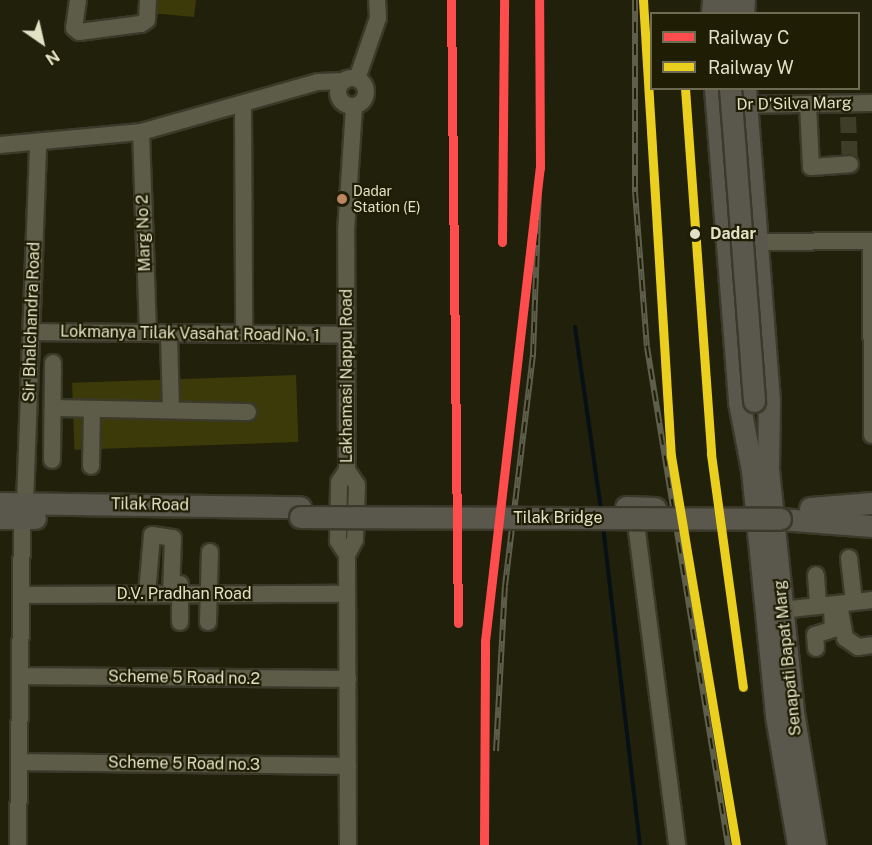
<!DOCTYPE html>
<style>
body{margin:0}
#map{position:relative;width:872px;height:845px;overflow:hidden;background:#21200a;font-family:"Public Sans",sans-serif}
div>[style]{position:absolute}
.green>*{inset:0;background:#3c3a08;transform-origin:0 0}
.stream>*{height:4px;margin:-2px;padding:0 2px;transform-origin:2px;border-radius:2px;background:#051114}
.minor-tunnel>*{height:16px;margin-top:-8px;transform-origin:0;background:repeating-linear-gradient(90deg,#3e3d26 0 16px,transparent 0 24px)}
.roads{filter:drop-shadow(2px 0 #3a392a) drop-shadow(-2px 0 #3a392a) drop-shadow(0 2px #3a392a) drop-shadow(0 -2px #3a392a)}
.minor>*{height:16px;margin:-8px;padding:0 8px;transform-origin:8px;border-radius:8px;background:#5c5c49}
.minor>.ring{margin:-8px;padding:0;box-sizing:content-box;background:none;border:16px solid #5c5c49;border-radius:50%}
.major>*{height:21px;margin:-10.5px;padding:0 10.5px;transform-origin:10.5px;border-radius:10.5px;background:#5a584c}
.rail>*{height:6px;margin-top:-3px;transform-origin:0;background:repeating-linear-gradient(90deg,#1f1e04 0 11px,#5e5e4d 0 22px);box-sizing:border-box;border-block:2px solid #5e5e4d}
.bridges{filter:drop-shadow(2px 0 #3a392a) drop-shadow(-2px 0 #3a392a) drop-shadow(0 2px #3a392a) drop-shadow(0 -2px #3a392a)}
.major-bridge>*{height:21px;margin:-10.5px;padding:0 10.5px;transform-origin:10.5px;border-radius:10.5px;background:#5a584c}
.rail-1>*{height:9px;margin:-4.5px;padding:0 4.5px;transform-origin:4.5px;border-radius:4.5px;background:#ff4d4d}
.rail-2>*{height:9px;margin:-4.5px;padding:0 4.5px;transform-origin:4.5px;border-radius:4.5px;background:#ebcf1f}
.dots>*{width:16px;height:16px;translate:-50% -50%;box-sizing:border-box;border:3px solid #1f1e04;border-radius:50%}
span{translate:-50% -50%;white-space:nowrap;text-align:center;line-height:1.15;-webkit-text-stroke:4.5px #1f1e04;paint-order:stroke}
.bus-label{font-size:14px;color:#e1e1c6}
.left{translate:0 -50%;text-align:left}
.street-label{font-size:16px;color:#e1e1c6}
.stop-label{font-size:16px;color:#e1e1c6;font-weight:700}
.legend{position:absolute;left:650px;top:12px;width:210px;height:78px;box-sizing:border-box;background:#1f1e04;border:2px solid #6d6c52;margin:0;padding:8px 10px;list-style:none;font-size:18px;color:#e1e1c6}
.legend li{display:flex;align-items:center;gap:12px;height:30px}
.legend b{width:30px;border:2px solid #6d6c52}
.north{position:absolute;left:12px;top:12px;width:60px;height:60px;-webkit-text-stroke:4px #1f1e04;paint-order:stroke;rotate:146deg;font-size:16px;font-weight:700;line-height:24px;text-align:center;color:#e1e1c6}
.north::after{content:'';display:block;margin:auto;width:21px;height:27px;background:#e1e1c6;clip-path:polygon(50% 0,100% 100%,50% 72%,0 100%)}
</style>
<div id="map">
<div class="green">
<div style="clip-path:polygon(141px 0,196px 0,194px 17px,140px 12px)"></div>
<div style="left:296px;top:375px;width:67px;height:224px;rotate:88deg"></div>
</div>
<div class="stream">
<div style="left:575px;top:327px;width:185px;rotate:81.9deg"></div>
<div style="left:603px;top:526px;width:321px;rotate:83.4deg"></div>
</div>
<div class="minor-tunnel">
<div style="left:848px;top:117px;width:47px;rotate:87.6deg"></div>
</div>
<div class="roads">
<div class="minor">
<div style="left:78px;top:0;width:28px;rotate:98deg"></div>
<div style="left:74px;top:28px;width:6px;rotate:39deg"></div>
<div style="left:79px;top:32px;width:63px;rotate:-7.4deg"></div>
<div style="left:141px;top:24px;width:7px;rotate:-34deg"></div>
<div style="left:147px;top:20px;width:20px;rotate:-87deg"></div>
<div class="ring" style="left:338px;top:78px;width:12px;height:12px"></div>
<div style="left:357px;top:79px;width:65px;rotate:-71deg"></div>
<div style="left:378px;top:18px;width:18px;rotate:-93deg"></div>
<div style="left:808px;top:104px;width:63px;rotate:87.3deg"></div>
<div style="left:811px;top:167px;width:39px;rotate:-4deg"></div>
<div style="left:735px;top:105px;width:137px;rotate:-0.8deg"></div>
<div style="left:243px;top:107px;width:227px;rotate:89.7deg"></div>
<div style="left:141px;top:132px;width:201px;rotate:88deg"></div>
<div style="left:0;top:145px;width:142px;rotate:-5.3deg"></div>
<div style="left:141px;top:132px;width:184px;rotate:-15.8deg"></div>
<div style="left:318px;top:82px;width:26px;rotate:-2deg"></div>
<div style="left:871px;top:241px;width:194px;rotate:89.7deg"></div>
<div style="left:757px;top:242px;width:115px;rotate:-0.5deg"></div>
<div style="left:32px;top:332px;width:315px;rotate:0.5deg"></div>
<div style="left:169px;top:334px;width:76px;rotate:88.5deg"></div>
<div style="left:53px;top:408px;width:195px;rotate:1.2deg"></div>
<div style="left:52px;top:460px;width:97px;rotate:-89.4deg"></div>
<div style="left:91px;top:466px;width:57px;rotate:-89deg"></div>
<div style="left:25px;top:503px;width:361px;rotate:-87.9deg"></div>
<div style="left:634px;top:508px;width:340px;rotate:82.7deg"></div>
<div style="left:347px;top:555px;width:17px;rotate:-123deg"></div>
<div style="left:338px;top:541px;width:59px;rotate:-89deg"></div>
<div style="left:339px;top:482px;width:14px;rotate:-56deg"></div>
<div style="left:849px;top:558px;width:44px;rotate:83.5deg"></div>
<div style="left:816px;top:575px;width:31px;rotate:86deg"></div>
<div style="left:180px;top:584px;width:38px;rotate:90deg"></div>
<div style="left:147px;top:594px;width:59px;rotate:-85.2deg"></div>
<div style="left:152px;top:535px;width:21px;rotate:8deg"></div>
<div style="left:173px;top:538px;width:56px;rotate:92deg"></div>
<div style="left:21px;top:595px;width:326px;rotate:-0.2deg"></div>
<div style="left:839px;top:604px;width:35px;rotate:80deg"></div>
<div style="left:845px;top:638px;width:16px;rotate:35deg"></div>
<div style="left:858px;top:647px;width:14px;rotate:-8deg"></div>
<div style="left:782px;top:610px;width:91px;rotate:-6.3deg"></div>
<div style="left:208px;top:622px;width:70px;rotate:-88.4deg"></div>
<div style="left:816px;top:648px;width:13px;rotate:-94deg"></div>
<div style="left:815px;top:635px;width:19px;rotate:-18deg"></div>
<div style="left:833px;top:629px;width:17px;rotate:-93deg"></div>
<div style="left:20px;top:676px;width:328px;rotate:0.5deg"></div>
<div style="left:19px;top:762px;width:329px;rotate:0.7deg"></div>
<div style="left:18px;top:845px;width:327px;rotate:-89.3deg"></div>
<div style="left:348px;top:845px;width:290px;rotate:-90.2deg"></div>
<div style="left:347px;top:555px;width:17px;rotate:-62deg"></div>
<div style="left:355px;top:540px;width:55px;rotate:-87.9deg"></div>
<div style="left:357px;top:485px;width:18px;rotate:-124deg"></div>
<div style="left:347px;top:470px;width:239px;rotate:-90.2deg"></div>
<div style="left:346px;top:231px;width:125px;rotate:-86.3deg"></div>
</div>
<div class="major">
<div style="left:712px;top:14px;width:14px;rotate:-86deg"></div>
<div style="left:728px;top:14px;width:14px;rotate:-86deg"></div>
<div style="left:743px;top:14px;width:14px;rotate:-86deg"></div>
<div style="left:715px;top:88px;width:315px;rotate:85.6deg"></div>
<div style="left:739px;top:402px;width:69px;rotate:79.2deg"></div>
<div style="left:752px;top:470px;width:247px;rotate:84.4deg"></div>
<div style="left:776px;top:716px;width:131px;rotate:80.3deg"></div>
<div style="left:745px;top:88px;width:313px;rotate:85.6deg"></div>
<div style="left:769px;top:400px;width:69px;rotate:90.8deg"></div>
<div style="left:768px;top:469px;width:244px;rotate:84.1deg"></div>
<div style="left:793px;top:712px;width:135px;rotate:80.6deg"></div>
<div style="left:0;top:503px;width:300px;rotate:0.8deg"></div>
<div style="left:626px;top:507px;width:29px;rotate:2deg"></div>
<div style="left:810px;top:508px;width:62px;rotate:-4.6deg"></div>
<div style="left:0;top:518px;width:35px"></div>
<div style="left:780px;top:519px;width:92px;rotate:4.4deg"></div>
</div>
</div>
<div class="rail">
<div style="left:635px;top:0;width:192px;rotate:90deg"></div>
<div style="left:635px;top:192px;width:155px;rotate:85.6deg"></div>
<div style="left:647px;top:347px;width:505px;rotate:80.76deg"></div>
<div style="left:496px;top:751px;width:165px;rotate:-86.9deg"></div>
<div style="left:505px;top:586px;width:233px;rotate:-83.1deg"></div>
<div style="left:533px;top:355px;width:187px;rotate:-87.9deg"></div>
</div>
<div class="bridges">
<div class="major-bridge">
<div style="left:730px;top:88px;width:314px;rotate:85.6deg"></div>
<div style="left:300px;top:517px;width:480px;rotate:0.2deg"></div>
</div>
</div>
<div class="rail-1">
<div style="left:451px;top:0;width:623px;rotate:89.36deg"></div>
<div style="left:502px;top:242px;width:242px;rotate:-89.5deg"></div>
<div style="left:484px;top:845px;width:204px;rotate:-89.7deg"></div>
<div style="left:485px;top:641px;width:476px;rotate:-83.4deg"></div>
<div style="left:540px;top:168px;width:168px;rotate:-90.3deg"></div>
</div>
<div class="rail-2">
<div style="left:643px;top:0;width:457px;rotate:86.5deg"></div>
<div style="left:671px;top:456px;width:394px;rotate:80.5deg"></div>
<div style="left:685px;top:88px;width:367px;rotate:85.9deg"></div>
<div style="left:711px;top:454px;width:235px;rotate:82.2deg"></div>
</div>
<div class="dots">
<div style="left:342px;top:199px;background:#bb8660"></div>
<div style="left:695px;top:234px;background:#e1e1c6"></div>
</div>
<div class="bus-label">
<span class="left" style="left:353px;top:199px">Dadar<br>Station (E)</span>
</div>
<div class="street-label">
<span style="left:794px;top:104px;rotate:-1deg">Dr D'Silva Marg</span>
<span style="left:144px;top:233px;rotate:-92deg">Marg No 2</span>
<span style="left:32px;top:322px;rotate:-88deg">Sir Bhalchandra Road</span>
<span style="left:190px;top:334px;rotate:1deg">Lokmanya Tilak Vasahat Road No. 1</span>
<span style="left:347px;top:376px;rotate:-90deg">Lakhamasi Nappu Road</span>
<span style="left:150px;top:505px;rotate:1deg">Tilak Road</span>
<span style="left:558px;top:518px">Tilak Bridge</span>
<span style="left:184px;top:594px">D.V. Pradhan Road</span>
<span style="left:788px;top:658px;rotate:-96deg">Senapati Bapat Marg</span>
<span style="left:184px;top:678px;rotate:1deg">Scheme 5 Road no.2</span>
<span style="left:184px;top:764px;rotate:1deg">Scheme 5 Road no.3</span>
</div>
<div class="stop-label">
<span class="left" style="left:710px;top:234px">Dadar</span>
</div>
<ul class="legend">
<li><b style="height:8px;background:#ff4d4d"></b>Railway C</li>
<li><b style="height:8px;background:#ebcf1f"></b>Railway W</li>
</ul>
<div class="north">N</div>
</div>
